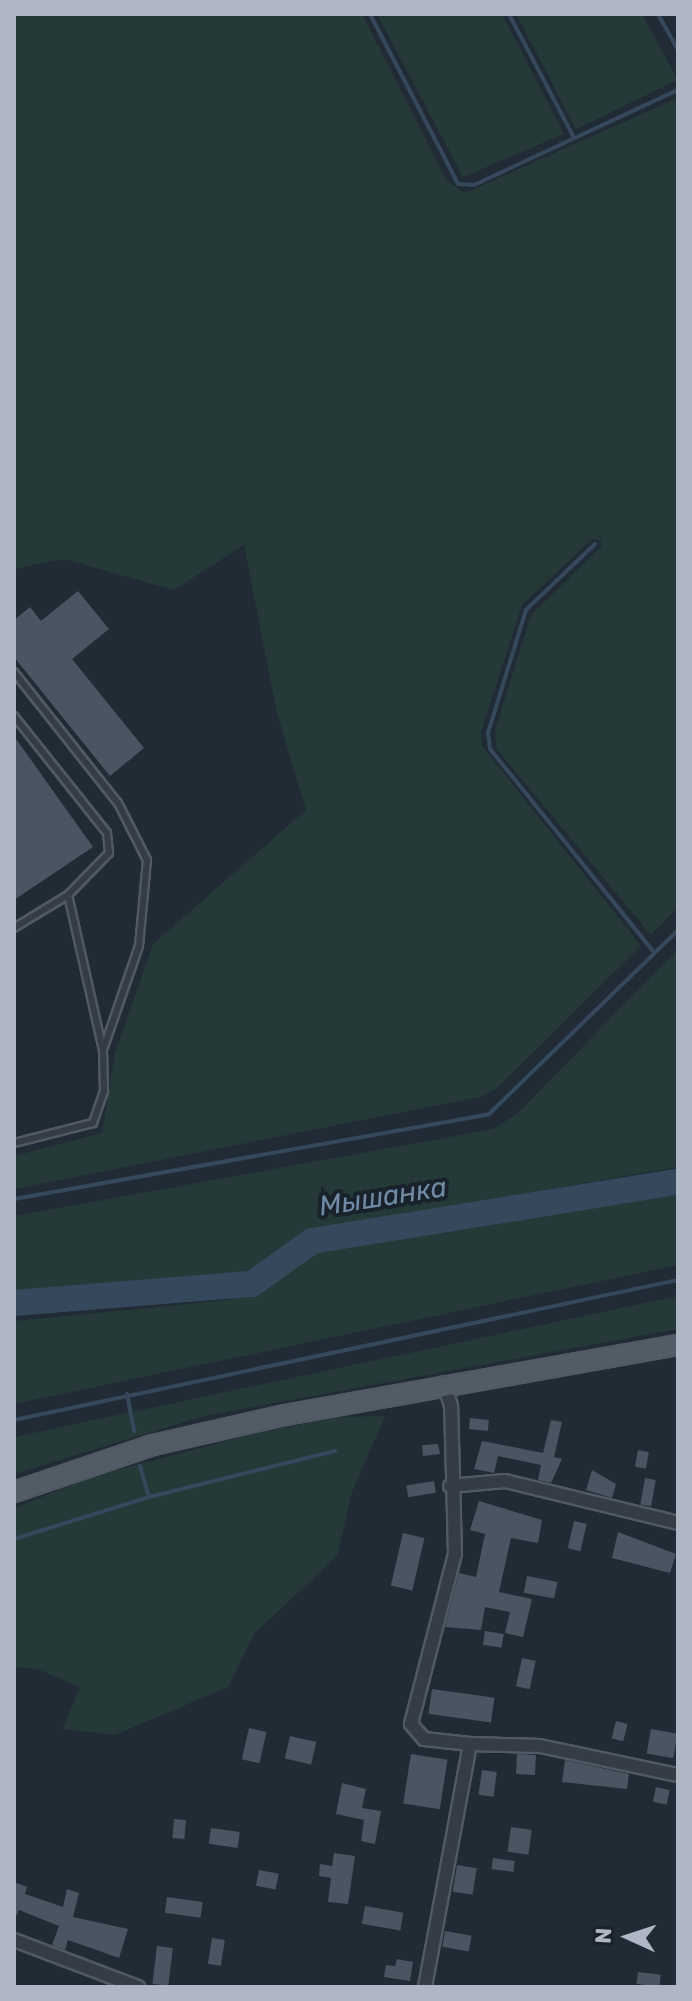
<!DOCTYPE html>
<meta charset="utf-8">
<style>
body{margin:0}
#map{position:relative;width:692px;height:2001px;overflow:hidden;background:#212b35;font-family:Rubik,sans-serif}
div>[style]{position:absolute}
.green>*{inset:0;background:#253938}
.stream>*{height:4px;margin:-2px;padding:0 2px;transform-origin:2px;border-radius:2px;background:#35485c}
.river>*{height:26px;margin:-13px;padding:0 13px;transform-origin:13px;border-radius:13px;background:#35485c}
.building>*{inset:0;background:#495561;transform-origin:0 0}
.roads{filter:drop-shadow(2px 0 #515a64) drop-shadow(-2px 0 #515a64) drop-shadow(0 2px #515a64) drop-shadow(0 -2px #515a64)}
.lane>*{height:6px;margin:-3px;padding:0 3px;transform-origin:3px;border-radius:3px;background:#343d46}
.street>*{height:12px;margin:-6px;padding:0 6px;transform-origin:6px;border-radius:6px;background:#343d46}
.primary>*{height:18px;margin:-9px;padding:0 9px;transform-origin:9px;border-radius:9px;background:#525c66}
span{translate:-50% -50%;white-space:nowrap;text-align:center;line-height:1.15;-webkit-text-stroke:8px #19222a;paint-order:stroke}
.water-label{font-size:28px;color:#708aa5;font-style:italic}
.frame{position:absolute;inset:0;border:16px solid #aeb7c3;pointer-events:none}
.north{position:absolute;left:588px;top:1897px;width:80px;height:80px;-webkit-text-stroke:6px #19222a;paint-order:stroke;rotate:273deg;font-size:22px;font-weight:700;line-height:32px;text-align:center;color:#aeb7c3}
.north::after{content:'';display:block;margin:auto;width:28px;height:36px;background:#aeb7c3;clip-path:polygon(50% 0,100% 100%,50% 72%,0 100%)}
</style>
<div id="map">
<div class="green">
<div style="clip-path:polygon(14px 14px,362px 14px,447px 181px,465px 193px,678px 98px,678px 907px,651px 935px,496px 748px,495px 730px,531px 615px,601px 547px,601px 541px,592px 539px,522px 605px,481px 732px,482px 746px,641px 946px,496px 1089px,480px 1097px,14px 1189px,14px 1156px,102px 1133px,115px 1053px,153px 944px,306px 810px,277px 713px,244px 545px,174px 590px,64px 559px,14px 569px)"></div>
<div style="clip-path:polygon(377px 14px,502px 14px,564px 134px,463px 177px)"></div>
<div style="clip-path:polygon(516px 14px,642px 14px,678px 80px,576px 129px)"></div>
<div style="clip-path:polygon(678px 949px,678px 1167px,311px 1230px,260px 1267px,241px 1273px,14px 1291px,14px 1216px,494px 1129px,518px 1113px)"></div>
<div style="clip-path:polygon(678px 1195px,678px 1265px,14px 1404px,14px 1321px,229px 1300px,261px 1291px,323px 1249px)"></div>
<div style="clip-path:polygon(678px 1296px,678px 1329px,204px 1416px,14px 1474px,14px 1437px)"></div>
<div style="clip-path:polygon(385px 1416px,352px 1492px,337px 1556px,254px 1634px,228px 1687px,115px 1735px,63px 1729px,80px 1687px,37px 1669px,14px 1667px,14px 1508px,94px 1476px,261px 1432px,339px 1417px)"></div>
</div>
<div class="stream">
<div style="left:370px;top:14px;width:191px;rotate:62.6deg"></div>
<div style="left:458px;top:184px;width:16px;rotate:4deg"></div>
<div style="left:474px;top:185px;width:225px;rotate:-25deg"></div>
<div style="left:509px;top:14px;width:138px;rotate:62.3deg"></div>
<div style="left:658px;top:14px;width:41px;rotate:60.9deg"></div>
<div style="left:595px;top:544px;width:95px;rotate:136.3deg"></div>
<div style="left:526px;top:610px;width:129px;rotate:107.2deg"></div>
<div style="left:488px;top:733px;width:16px;rotate:83deg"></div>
<div style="left:490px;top:749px;width:261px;rotate:51.1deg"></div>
<div style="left:14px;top:1199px;width:483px;rotate:-10.1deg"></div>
<div style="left:489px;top:1114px;width:264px;rotate:-44.2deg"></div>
<div style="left:127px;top:1394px;width:38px;rotate:79deg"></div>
<div style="left:14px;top:1420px;width:679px;rotate:-11.91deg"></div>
<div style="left:140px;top:1466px;width:32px;rotate:74deg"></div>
<div style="left:14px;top:1539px;width:141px;rotate:-17.3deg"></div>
<div style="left:149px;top:1497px;width:192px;rotate:-13.9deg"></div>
</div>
<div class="river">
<div style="left:14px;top:1303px;width:239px;rotate:-4.6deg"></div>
<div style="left:252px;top:1284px;width:74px;rotate:-35.6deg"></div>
<div style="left:312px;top:1241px;width:371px;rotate:-9.2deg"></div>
</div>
<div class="building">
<div style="clip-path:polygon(78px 591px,109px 629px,72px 659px,144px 748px,110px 776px,14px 657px,14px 620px,30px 607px,41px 621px)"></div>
<div style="clip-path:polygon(14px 736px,93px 847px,14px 900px)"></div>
<div style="left:470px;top:1418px;width:19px;height:11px;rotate:6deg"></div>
<div style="clip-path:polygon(551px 1420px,562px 1422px,554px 1457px,562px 1459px,551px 1483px,538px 1480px,541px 1465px,498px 1456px,494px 1473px,474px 1469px,482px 1441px,543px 1453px)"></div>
<div style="clip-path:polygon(438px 1444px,440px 1454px,423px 1456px,422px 1445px)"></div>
<div style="left:638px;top:1450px;width:11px;height:17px;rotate:10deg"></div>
<div style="clip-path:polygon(592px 1470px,616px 1484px,612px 1498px,586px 1490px)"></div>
<div style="left:645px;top:1478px;width:11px;height:27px;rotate:10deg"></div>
<div style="left:434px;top:1481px;width:12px;height:28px;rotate:81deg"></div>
<div style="clip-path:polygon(479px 1501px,542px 1520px,538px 1543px,511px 1538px,499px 1592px,532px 1599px,523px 1637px,505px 1633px,510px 1612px,485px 1607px,481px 1630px,445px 1627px,459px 1573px,476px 1577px,485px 1534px,470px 1530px)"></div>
<div style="left:574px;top:1521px;width:13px;height:28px;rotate:13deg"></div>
<div style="clip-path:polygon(618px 1532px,676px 1554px,670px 1573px,612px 1558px)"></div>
<div style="left:403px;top:1533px;width:22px;height:54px;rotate:13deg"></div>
<div style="left:527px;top:1576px;width:31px;height:17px;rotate:11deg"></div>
<div style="left:485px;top:1631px;width:19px;height:14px;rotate:9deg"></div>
<div style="left:522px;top:1658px;width:14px;height:29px;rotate:12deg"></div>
<div style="left:432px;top:1689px;width:63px;height:25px;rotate:8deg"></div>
<div style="left:616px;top:1721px;width:12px;height:18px;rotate:14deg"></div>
<div style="left:249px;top:1728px;width:18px;height:32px;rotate:13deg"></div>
<div style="left:651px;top:1729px;width:27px;height:25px;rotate:10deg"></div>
<div style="left:290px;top:1736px;width:27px;height:23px;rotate:13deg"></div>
<div style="left:411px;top:1754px;width:37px;height:50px;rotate:9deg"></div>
<div style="left:517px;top:1754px;width:19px;height:20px;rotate:3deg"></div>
<div style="clip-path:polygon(565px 1760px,629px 1774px,627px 1789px,562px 1782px)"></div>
<div style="left:482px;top:1770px;width:15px;height:25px;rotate:8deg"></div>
<div style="clip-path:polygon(342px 1783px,366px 1789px,362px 1808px,381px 1811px,375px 1844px,361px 1841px,364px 1820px,336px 1814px)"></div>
<div style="left:656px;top:1787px;width:14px;height:15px;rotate:12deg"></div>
<div style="left:174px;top:1819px;width:12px;height:19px;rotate:5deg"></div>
<div style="left:511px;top:1827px;width:21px;height:25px;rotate:8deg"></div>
<div style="left:211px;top:1828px;width:29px;height:16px;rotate:8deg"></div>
<div style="clip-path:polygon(334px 1853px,355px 1856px,348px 1904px,328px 1902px,331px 1878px,319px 1876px,320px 1864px,332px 1866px)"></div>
<div style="left:493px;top:1858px;width:22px;height:11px;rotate:8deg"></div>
<div style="left:457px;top:1865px;width:20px;height:27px;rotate:9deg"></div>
<div style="left:259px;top:1870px;width:20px;height:16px;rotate:11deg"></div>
<div style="clip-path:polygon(14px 1882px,27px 1887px,25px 1894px,63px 1907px,67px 1889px,79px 1893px,73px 1917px,128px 1929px,119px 1958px,68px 1940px,65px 1950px,52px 1945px,59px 1926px,19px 1910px,14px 1920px)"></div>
<div style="left:167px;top:1897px;width:36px;height:16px;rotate:8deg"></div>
<div style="left:365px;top:1906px;width:39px;height:18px;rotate:10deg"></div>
<div style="left:445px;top:1931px;width:27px;height:16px;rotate:10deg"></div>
<div style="left:212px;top:1938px;width:13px;height:26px;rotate:9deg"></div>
<div style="left:157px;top:1946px;width:16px;height:38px;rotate:7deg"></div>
<div style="clip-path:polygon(397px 1959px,413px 1962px,410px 1981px,384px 1977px,386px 1965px,395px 1966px)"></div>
<div style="left:638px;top:1972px;width:23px;height:12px;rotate:7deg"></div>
</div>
<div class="roads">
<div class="lane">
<div style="left:14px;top:672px;width:167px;rotate:51.6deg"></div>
<div style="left:118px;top:803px;width:64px;rotate:63deg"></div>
<div style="left:147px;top:860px;width:86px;rotate:95.3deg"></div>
<div style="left:139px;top:946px;width:107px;rotate:109.1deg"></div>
<div style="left:14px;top:716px;width:149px;rotate:51.5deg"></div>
<div style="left:107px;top:833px;width:20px;rotate:84deg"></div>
<div style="left:109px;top:853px;width:59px;rotate:134.3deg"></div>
<div style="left:68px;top:895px;width:159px;rotate:77.3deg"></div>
<div style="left:103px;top:1050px;width:41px;rotate:88.6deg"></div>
<div style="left:104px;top:1091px;width:34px;rotate:109deg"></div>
<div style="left:93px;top:1123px;width:81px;rotate:165.8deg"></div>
<div style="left:14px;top:928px;width:63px;rotate:-31.4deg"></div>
</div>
<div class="street">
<div style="left:450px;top:1486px;width:55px;rotate:-5.2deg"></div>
<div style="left:505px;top:1481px;width:178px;rotate:13.6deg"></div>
<div style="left:470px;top:1744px;width:70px;rotate:1.6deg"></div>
<div style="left:540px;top:1746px;width:141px;rotate:11.9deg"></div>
<div style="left:14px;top:1940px;width:133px;rotate:20.8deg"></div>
<div style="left:425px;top:1987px;width:247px;rotate:-79.5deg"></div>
<div style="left:470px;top:1744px;width:46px;rotate:-173.8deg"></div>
<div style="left:424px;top:1739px;width:20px;rotate:-131deg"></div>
<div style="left:411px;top:1724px;width:176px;rotate:-75.5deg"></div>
<div style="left:455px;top:1554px;width:148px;rotate:-91.5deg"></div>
<div style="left:451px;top:1406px;width:24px;rotate:-107deg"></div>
</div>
<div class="primary">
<div style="left:14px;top:1492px;width:147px;rotate:-18.7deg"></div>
<div style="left:153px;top:1445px;width:135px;rotate:-12.8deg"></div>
<div style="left:285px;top:1415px;width:399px;rotate:-10.1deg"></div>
</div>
</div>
<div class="water-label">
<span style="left:383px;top:1197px;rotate:-9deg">Мышанка</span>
</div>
<div class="frame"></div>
<div class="north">N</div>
</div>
